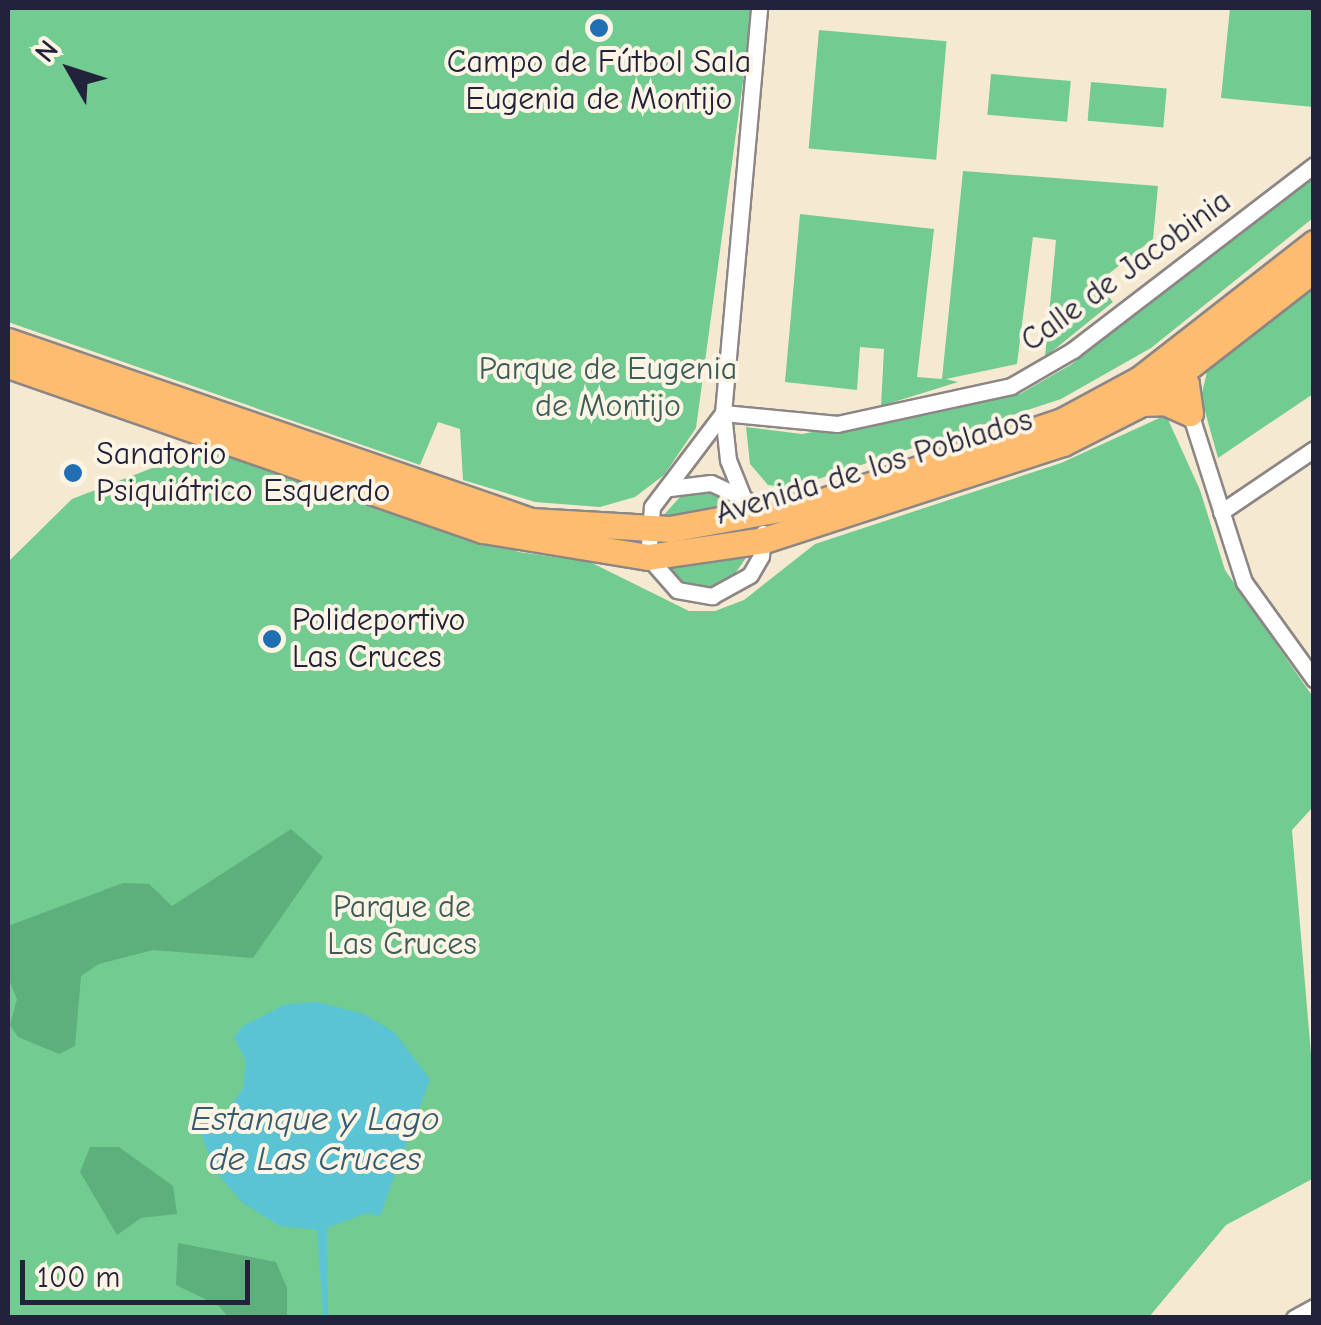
<!DOCTYPE html>
<meta charset="utf-8">
<style>
body{margin:0}
#map{position:relative;width:1321px;height:1325px;overflow:hidden;background:#f6e9d1;font-family:"Comic Neue",sans-serif}
div>[style]{position:absolute}
.green>*{inset:0;background:#72cb91;transform-origin:0 0}
.forest>*{inset:0;background:#5daf7b}
.water>*{inset:0;background:#5ac4d5}
.roads{filter:drop-shadow(2px 0 #8c8686) drop-shadow(-2px 0 #8c8686) drop-shadow(0 2px #8c8686) drop-shadow(0 -2px #8c8686)}
.street>*{height:15px;margin:-7.5px;padding:0 7.5px;transform-origin:7.5px;border-radius:7.5px;background:#fff}
.primary>*{height:25px;margin:-12.5px;padding:0 12.5px;transform-origin:12.5px;border-radius:12.5px;background:#fdbc6f}
.dots>*{width:28px;height:28px;translate:-50% -50%;box-sizing:border-box;border:5px solid #fcf5e5;border-radius:50%}
span{translate:-50% -50%;white-space:nowrap;text-align:center;line-height:1.15;-webkit-text-stroke:8px #fcf5e5;paint-order:stroke}
.poi-label{font-size:32px;color:#22223b}
.left{translate:0 -50%;text-align:left}
.street-label{font-size:32px;color:#22223b}
.park-label{font-size:32px;color:#3e5d59}
.water-label{font-size:35px;color:#365b71;font-style:italic}
.frame{position:absolute;inset:0;border:10px solid #22223b;pointer-events:none}
.north{position:absolute;left:20px;top:20px;width:100px;height:100px;-webkit-text-stroke:8px #fcf5e5;paint-order:stroke;rotate:309deg;font-size:28px;font-weight:700;line-height:40px;text-align:center;color:#22223b}
.north::after{content:'';display:block;margin:auto;width:35px;height:45px;background:#22223b;clip-path:polygon(50% 0,100% 100%,50% 72%,0 100%)}
.scale{position:absolute;left:20px;top:1260px;width:230px;height:45px;box-sizing:border-box;border:5px solid #22223b;border-top:0;padding-left:12px;font-size:30px;line-height:35px;white-space:nowrap;color:#22223b;-webkit-text-stroke:8px #fcf5e5;paint-order:stroke}
</style>
<div id="map">
<div class="green">
<div style="clip-path:polygon(8px 8px,753px 8px,696px 428px,664px 475px,635px 497px,600px 507px,535px 502px,463px 480px,460px 429px,438px 422px,420px 465px,8px 322px)"></div>
<div style="clip-path:polygon(1230px 8px,1313px 8px,1313px 107px,1221px 98px)"></div>
<div style="left:819px;top:30px;width:128px;height:119px;rotate:5deg"></div>
<div style="left:991px;top:74px;width:80px;height:41px;rotate:5deg"></div>
<div style="left:1091px;top:82px;width:76px;height:39px;rotate:5deg"></div>
<div style="clip-path:polygon(963px 171px,1158px 186px,1153px 239px,1097px 283px,1113px 302px,1045px 357px,1056px 240px,1033px 237px,1017px 364px,946px 379px,958px 382px,881px 406px,884px 349px,860px 347px,857px 390px,785px 382px,800px 214px,934px 229px,917px 377px,942px 379px)"></div>
<div style="clip-path:polygon(1313px 178px,1313px 218px,1151px 348px,1061px 399px,791px 488px,768px 485px,750px 464px,746px 427px,802px 434px,1020px 394px,1072px 364px)"></div>
<div style="clip-path:polygon(1313px 286px,1313px 394px,1218px 458px,1201px 397px,1207px 372px)"></div>
<div style="clip-path:polygon(1166px 415px,1200px 490px,1225px 570px,1313px 697px,1313px 807px,1292px 830px,1313px 1078px,1314px 1178px,1226px 1225px,1149px 1317px,8px 1318px,8px 562px,72px 499px,204px 448px,519px 552px,590px 562px,689px 611px,715px 611px,744px 600px,815px 544px,1061px 463px)"></div>
<div style="clip-path:polygon(712px 489px,737px 508px,662px 517px,680px 497px)"></div>
<div style="clip-path:polygon(746px 558px,729px 582px,710px 590px,683px 584px,670px 568px)"></div>
</div>
<div class="forest">
<div style="clip-path:polygon(291px 829px,323px 857px,253px 958px,153px 950px,99px 964px,81px 976px,75px 1046px,59px 1054px,18px 1037px,10px 1025px,17px 999px,8px 977px,8px 926px,123px 883px,149px 884px,172px 906px)"></div>
<div style="clip-path:polygon(119px 1147px,173px 1186px,177px 1214px,141px 1218px,117px 1235px,80px 1172px,90px 1147px)"></div>
<div style="clip-path:polygon(178px 1243px,276px 1262px,287px 1288px,287px 1317px,228px 1317px,219px 1306px,176px 1285px)"></div>
</div>
<div class="water">
<div style="clip-path:polygon(317px 1002px,364px 1014px,394px 1032px,430px 1079px,380px 1216px,367px 1213px,327px 1228px,328px 1318px,323px 1317px,317px 1230px,280px 1226px,243px 1203px,215px 1171px,203px 1139px,203px 1125px,225px 1114px,243px 1088px,246px 1061px,234px 1037px,243px 1026px,284px 1005px)"></div>
</div>
<div class="roads">
<div class="street">
<div style="left:723px;top:413px;width:115px;rotate:5.5deg"></div>
<div style="left:837px;top:424px;width:178px;rotate:-12.3deg"></div>
<div style="left:1011px;top:386px;width:72px;rotate:-30.1deg"></div>
<div style="left:1073px;top:350px;width:304px;rotate:-37.5deg"></div>
<div style="left:723px;top:413px;width:118px;rotate:127.1deg"></div>
<div style="left:652px;top:507px;width:50px;rotate:94.6deg"></div>
<div style="left:648px;top:557px;width:44px;rotate:48.7deg"></div>
<div style="left:677px;top:590px;width:36px;rotate:10deg"></div>
<div style="left:712px;top:596px;width:43px;rotate:-28.9deg"></div>
<div style="left:750px;top:575px;width:22px;rotate:-60deg"></div>
<div style="left:761px;top:556px;width:23px;rotate:-85deg"></div>
<div style="left:1190px;top:413px;width:177px;rotate:72.3deg"></div>
<div style="left:1244px;top:582px;width:120px;rotate:54.2deg"></div>
<div style="left:670px;top:488px;width:41px;rotate:-7deg"></div>
<div style="left:711px;top:483px;width:38px;rotate:25deg"></div>
<div style="left:743px;top:497px;width:40px;rotate:-112deg"></div>
<div style="left:728px;top:460px;width:47px;rotate:-96.1deg"></div>
<div style="left:723px;top:413px;width:407px;rotate:-84.9deg"></div>
<div style="left:1221px;top:512px;width:112px;rotate:-34.1deg"></div>
<div style="left:1294px;top:1318px;width:23px;rotate:-29deg"></div>
</div>
<div class="primary">
<div style="left:8px;top:341px;width:553px;rotate:18.99deg"></div>
<div style="left:531px;top:521px;width:139px;rotate:3.3deg"></div>
<div style="left:670px;top:529px;width:156px;rotate:-10.4deg"></div>
<div style="left:823px;top:501px;width:252px;rotate:-18.5deg"></div>
<div style="left:1062px;top:421px;width:89px;rotate:-28.3deg"></div>
<div style="left:1140px;top:379px;width:221px;rotate:-38deg"></div>
<div style="left:8px;top:365px;width:503px;rotate:19.16deg"></div>
<div style="left:483px;top:530px;width:167px;rotate:9.3deg"></div>
<div style="left:648px;top:557px;width:117px;rotate:-8.3deg"></div>
<div style="left:764px;top:540px;width:314px;rotate:-18deg"></div>
<div style="left:1063px;top:443px;width:89px;rotate:-26.9deg"></div>
<div style="left:1142px;top:403px;width:218px;rotate:-37.9deg"></div>
<div style="left:1142px;top:403px;width:23px;rotate:-2deg"></div>
<div style="left:1165px;top:402px;width:27px;rotate:24deg"></div>
<div style="left:1190px;top:413px;width:29px;rotate:-98deg"></div>
<div style="left:1186px;top:384px;width:24px;rotate:-152deg"></div>
</div>
</div>
<div class="dots">
<div style="left:599px;top:28px;background:#1f6fb2"></div>
<div style="left:73px;top:473px;background:#1f6fb2"></div>
<div style="left:272px;top:639px;background:#1f6fb2"></div>
</div>
<div class="poi-label">
<span style="left:599px;top:81px">Campo de Fútbol Sala<br>Eugenia de Montijo</span>
<span class="left" style="left:96px;top:473px">Sanatorio<br>Psiquiátrico Esquerdo</span>
<span class="left" style="left:292px;top:639px">Polideportivo<br>Las Cruces</span>
</div>
<div class="street-label">
<span style="left:1126px;top:271px;rotate:-36deg">Calle de Jacobinia</span>
<span style="left:874px;top:467px;rotate:-17deg">Avenida de los Poblados</span>
</div>
<div class="park-label">
<span style="left:608px;top:388px">Parque de Eugenia<br>de Montijo</span>
<span style="left:402px;top:926px">Parque de<br>Las Cruces</span>
</div>
<div class="water-label">
<span style="left:315px;top:1139px">Estanque y Lago<br>de Las Cruces</span>
</div>
<div class="frame"></div>
<div class="north">N</div>
<div class="scale">100 m</div>
</div>
